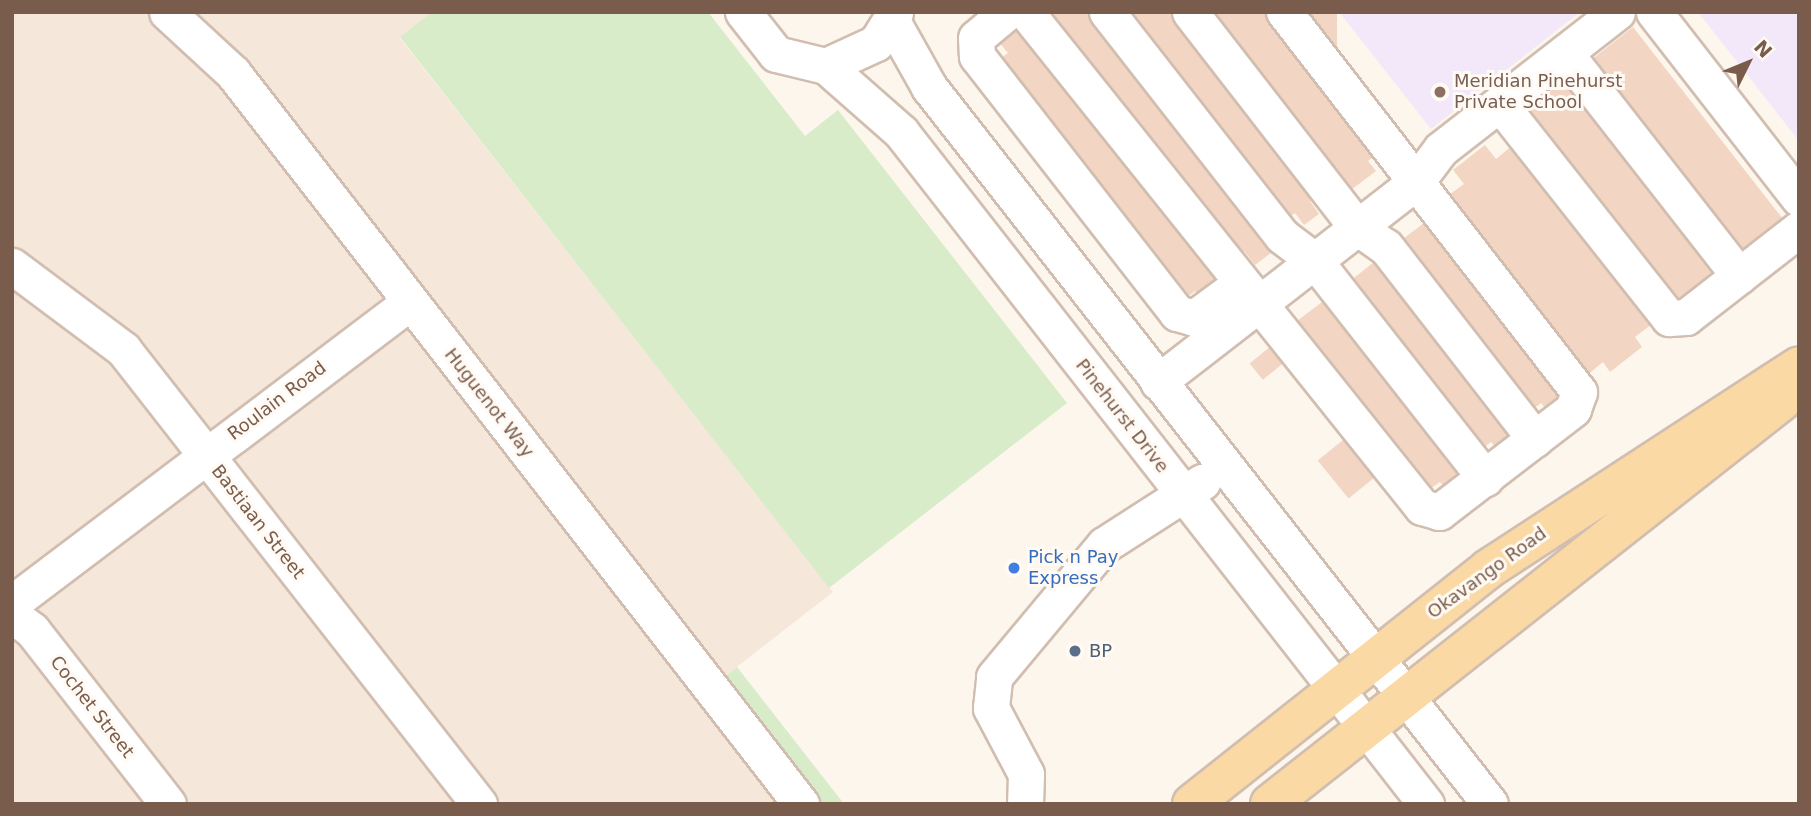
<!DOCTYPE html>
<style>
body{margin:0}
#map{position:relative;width:1811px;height:816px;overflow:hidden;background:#fdf6ec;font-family:"DejaVu Sans",sans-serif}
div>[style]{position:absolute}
.residential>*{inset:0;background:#f5e8da}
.education>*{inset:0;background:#f3e8fa}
.green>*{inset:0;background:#d8ecc9;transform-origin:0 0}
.building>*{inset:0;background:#f3d5c3;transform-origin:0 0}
.roads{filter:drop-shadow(2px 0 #d1beb0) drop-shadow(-2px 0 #d1beb0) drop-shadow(0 2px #d1beb0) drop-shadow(0 -2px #d1beb0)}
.minor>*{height:35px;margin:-17.5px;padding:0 17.5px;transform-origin:17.5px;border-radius:17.5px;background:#fff}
.major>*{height:38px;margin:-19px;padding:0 19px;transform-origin:19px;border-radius:19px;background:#fbd9a5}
.dots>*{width:19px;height:19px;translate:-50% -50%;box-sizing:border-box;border:4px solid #fffaf3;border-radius:50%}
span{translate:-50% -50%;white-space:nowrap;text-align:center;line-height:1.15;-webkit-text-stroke:6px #fffaf3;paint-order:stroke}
.education-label{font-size:18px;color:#785e54}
.left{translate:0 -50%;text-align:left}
.street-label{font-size:18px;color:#7a5c4d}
.shop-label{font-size:18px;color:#366cbe}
.service-label{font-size:18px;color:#4e5e75}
.frame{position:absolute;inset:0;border:14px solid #7a5c4d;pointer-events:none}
.north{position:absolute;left:1713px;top:28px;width:70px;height:70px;-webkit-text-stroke:5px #fffaf3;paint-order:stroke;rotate:47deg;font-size:19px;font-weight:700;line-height:28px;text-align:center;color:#7a5c4d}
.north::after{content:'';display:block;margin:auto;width:24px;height:32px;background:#7a5c4d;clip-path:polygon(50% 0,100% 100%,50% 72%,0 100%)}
</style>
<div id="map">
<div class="residential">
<div style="clip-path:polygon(12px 12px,432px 12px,400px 38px,833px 592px,711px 687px,803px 804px,12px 804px)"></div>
</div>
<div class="education">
<div style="clip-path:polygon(1339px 12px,1580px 12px,1431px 129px)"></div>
<div style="clip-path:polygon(1698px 12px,1799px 12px,1799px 141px)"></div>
</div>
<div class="green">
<div style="clip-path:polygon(432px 12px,708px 12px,805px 136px,838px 110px,1067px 403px,829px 588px,400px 37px)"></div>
<div style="left:737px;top:667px;width:174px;height:16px;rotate:52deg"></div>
</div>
<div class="building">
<div style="clip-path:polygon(1042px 12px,1096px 12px,1279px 247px,1255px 265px,1244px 251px,1234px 259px)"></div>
<div style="clip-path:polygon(1122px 12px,1177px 12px,1319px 194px,1310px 201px,1319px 214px,1304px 225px,1295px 213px,1285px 221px)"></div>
<div style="clip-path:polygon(1213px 12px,1267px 12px,1377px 154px,1368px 161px,1376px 171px,1351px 190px)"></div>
<div style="left:1303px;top:12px;width:34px;height:171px"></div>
<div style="clip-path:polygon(1023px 21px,1228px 285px,1204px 303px,1195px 291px,1185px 299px,998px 60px,1008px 53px,998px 41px)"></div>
<div style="left:1633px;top:27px;width:246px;height:51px;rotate:52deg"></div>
<div style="left:1567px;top:78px;width:247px;height:51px;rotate:52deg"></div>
<div style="clip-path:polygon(1485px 145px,1496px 159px,1513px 145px,1652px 324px,1635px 337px,1642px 347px,1610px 372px,1603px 362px,1586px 376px,1446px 197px,1464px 184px,1453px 170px)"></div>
<div style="clip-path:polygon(1424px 223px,1431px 232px,1440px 225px,1565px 384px,1555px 392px,1566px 406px,1552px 417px,1541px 403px,1531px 411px,1399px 242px)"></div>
<div style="clip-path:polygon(1374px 262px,1382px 271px,1391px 264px,1526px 438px,1503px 456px,1491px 442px,1481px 450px,1350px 281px)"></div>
<div style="clip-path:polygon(1322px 302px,1329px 311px,1339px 303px,1475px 477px,1451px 496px,1440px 482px,1430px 489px,1297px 321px)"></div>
<div style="left:1276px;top:342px;width:21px;height:34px;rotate:51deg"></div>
<div style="left:1348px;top:436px;width:49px;height:39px;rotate:51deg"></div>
</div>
<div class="roads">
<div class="minor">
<div style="left:167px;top:12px;width:90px;rotate:42.7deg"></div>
<div style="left:233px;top:73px;width:926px;rotate:52.15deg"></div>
<div style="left:743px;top:12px;width:53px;rotate:51.8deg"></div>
<div style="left:776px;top:54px;width:51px;rotate:13.5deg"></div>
<div style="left:826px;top:66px;width:55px;rotate:-24.7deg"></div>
<div style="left:876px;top:43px;width:36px;rotate:-58deg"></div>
<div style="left:1007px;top:12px;width:40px;rotate:140deg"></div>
<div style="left:976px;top:38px;width:18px;rotate:87deg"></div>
<div style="left:977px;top:56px;width:326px;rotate:52.1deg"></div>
<div style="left:1177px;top:313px;width:18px;rotate:16deg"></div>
<div style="left:1194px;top:318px;width:56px;rotate:-36.3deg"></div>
<div style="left:1026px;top:12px;width:634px;rotate:51.34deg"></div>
<div style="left:1422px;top:507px;width:18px;rotate:16deg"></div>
<div style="left:1439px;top:512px;width:169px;rotate:-37.5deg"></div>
<div style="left:1573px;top:409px;width:18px;rotate:-71deg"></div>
<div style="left:1579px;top:392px;width:481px;rotate:-127.8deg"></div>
<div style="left:1107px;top:12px;width:284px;rotate:52deg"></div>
<div style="left:1282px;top:236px;width:41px;rotate:37.1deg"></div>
<div style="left:1315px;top:261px;width:276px;rotate:51.9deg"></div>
<div style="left:1190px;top:12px;width:272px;rotate:52.2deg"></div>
<div style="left:1357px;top:227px;width:35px;rotate:35deg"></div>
<div style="left:1386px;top:247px;width:243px;rotate:52.2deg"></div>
<div style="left:1654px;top:12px;width:236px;rotate:52.1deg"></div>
<div style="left:892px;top:21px;width:76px;rotate:60.7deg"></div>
<div style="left:929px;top:87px;width:910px;rotate:51.96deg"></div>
<div style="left:1565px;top:53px;width:283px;rotate:52deg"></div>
<div style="left:826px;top:66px;width:100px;rotate:41.3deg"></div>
<div style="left:901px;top:132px;width:853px;rotate:52deg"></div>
<div style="left:1500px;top:104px;width:273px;rotate:51.7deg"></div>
<div style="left:1669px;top:318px;width:17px;rotate:-3deg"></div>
<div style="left:1686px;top:317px;width:143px;rotate:-37.9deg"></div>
<div style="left:12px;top:266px;width:139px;rotate:36.8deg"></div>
<div style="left:123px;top:349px;width:578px;rotate:51.96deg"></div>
<div style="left:1158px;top:382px;width:326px;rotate:-37.8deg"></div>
<div style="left:1416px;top:182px;width:41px;rotate:-52.9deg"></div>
<div style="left:1441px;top:149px;width:223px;rotate:-37.9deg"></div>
<div style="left:12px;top:603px;width:499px;rotate:-37.1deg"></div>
<div style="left:12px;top:615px;width:25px;rotate:37deg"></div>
<div style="left:32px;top:630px;width:221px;rotate:52deg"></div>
<div style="left:1025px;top:804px;width:30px;rotate:-88deg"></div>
<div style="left:1026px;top:774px;width:75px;rotate:-117.9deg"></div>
<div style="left:991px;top:708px;width:31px;rotate:-84deg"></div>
<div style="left:994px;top:677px;width:172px;rotate:-50.2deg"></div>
<div style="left:1104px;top:545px;width:117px;rotate:-32.7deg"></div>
</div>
<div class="major">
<div style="left:1192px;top:804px;width:378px;rotate:-38.4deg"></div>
<div style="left:1488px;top:569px;width:371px;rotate:-33.1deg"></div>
<div style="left:1270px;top:804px;width:653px;rotate:-38.22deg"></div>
</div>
</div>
<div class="dots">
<div style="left:1440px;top:92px;background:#8d6e63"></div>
<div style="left:1014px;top:568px;background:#3f7fe0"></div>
<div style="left:1075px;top:651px;background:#5c6f8a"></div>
</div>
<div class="education-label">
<span class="left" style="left:1454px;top:92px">Meridian Pinehurst<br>Private School</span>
</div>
<div class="street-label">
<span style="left:277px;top:401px;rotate:-37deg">Roulain Road</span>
<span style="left:489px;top:403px;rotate:52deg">Huguenot Way</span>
<span style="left:1122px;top:416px;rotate:52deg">Pinehurst Drive</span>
<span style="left:258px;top:522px;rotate:52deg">Bastiaan Street</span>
<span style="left:1487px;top:573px;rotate:-36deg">Okavango Road</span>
<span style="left:92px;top:707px;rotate:52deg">Cochet Street</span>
</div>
<div class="shop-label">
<span class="left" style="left:1028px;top:568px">Pick n Pay<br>Express</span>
</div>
<div class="service-label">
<span class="left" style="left:1089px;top:651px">BP</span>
</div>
<div class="frame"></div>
<div class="north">N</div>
</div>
